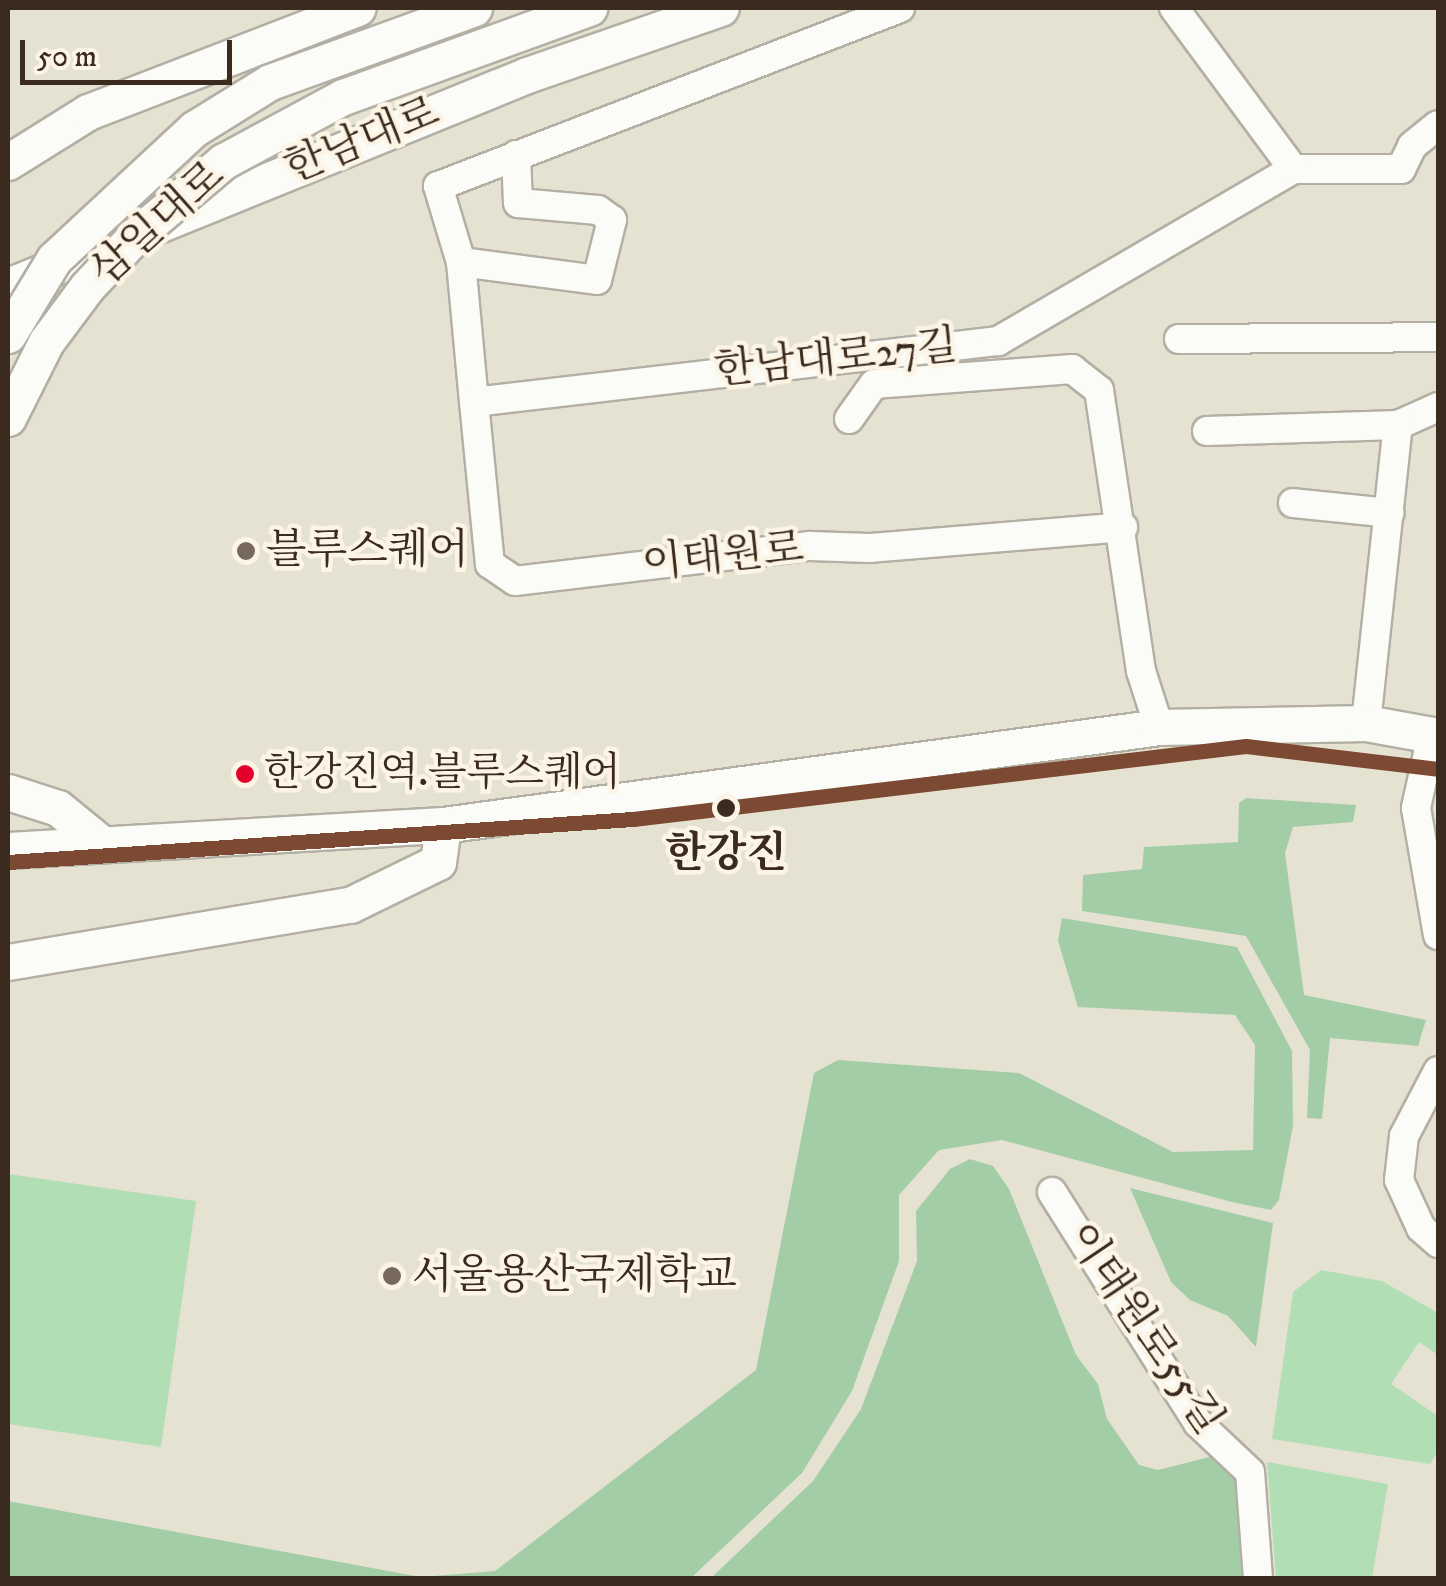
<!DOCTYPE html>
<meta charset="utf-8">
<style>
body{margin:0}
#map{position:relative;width:1446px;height:1586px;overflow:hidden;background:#e6e2d2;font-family:"IM FELL DW Pica","Noto Serif KR",serif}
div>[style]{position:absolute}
.green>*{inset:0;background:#b2deb5}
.forest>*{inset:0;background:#a3cda7}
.roads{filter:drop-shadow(2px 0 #b3afa4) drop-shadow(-2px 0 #b3afa4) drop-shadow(0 2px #b3afa4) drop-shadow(0 -2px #b3afa4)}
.minor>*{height:28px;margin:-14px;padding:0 14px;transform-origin:14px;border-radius:14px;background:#fbfbf8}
.major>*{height:35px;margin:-17.5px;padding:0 17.5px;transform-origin:17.5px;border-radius:17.5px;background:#fbfbf8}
.bridges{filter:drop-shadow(2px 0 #b3afa4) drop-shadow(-2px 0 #b3afa4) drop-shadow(0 2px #b3afa4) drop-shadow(0 -2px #b3afa4)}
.major-bridge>*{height:35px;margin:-17.5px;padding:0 17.5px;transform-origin:17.5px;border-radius:17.5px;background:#fbfbf8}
.metro-1>*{height:15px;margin:-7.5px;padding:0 7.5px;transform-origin:7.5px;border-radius:7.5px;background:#7c4932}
.dots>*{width:28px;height:28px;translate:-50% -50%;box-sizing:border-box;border:5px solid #fcf5e5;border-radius:50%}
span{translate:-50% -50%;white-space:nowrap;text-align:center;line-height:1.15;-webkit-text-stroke:9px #fcf5e5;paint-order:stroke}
.bus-label{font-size:40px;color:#3b2a1e}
.left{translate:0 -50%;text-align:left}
.street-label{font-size:42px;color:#3b2a1e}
.poi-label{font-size:42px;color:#3b2a1e}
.stop-label{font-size:42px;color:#3b2a1e;font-weight:700}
.frame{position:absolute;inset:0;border:10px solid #3b2a1e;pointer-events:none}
.scale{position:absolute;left:20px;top:40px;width:212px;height:45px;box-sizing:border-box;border:5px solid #3b2a1e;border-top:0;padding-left:12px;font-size:30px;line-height:35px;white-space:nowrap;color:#3b2a1e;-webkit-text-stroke:8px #fcf5e5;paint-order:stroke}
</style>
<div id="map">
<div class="green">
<div style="clip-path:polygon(8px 1174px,196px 1201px,161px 1447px,8px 1424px)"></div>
<div style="clip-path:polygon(1321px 1270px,1382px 1281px,1438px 1313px,1438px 1355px,1419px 1342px,1391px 1384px,1438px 1416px,1438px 1451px,1430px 1464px,1272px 1439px,1293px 1292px)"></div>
<div style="clip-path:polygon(1267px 1462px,1388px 1484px,1372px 1578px,1276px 1578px)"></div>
</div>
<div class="forest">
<div style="clip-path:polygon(1246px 798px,1356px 805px,1353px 822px,1293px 827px,1285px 853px,1304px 995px,1426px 1020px,1418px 1046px,1330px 1038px,1322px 1119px,1307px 1118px,1310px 1050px,1246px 936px,1082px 911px,1083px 875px,1142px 869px,1144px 847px,1238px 842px,1239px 803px)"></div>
<div style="clip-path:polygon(1062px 918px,1237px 947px,1292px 1051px,1293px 1126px,1279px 1200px,1271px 1210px,1232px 1202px,1002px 1140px,939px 1150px,899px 1195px,899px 1261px,852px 1391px,802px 1473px,691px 1578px,8px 1578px,8px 1501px,421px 1577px,495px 1571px,756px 1370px,814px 1073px,838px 1060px,1019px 1073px,1173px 1152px,1253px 1150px,1255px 1045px,1235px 1015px,1078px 1007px,1058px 941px)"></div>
<div style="clip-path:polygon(970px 1159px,993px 1166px,1009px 1189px,1076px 1355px,1098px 1384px,1107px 1419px,1139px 1465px,1158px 1470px,1225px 1453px,1238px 1463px,1256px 1578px,711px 1578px,813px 1481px,861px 1409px,917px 1261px,916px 1211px,950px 1169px)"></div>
<div style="clip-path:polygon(1130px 1188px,1273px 1223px,1256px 1347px,1228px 1316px,1190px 1300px,1171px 1282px)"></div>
</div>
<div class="roads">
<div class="minor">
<div style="left:900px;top:8px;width:495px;rotate:158.9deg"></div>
<div style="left:438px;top:186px;width:79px;rotate:73.2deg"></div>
<div style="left:461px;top:262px;width:141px;rotate:84.7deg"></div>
<div style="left:474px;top:402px;width:528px;rotate:-6.64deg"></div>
<div style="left:998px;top:341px;width:341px;rotate:-30.2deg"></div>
<div style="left:1293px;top:169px;width:108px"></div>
<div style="left:1401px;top:169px;width:25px;rotate:-64deg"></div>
<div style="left:1412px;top:146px;width:33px;rotate:-39deg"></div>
<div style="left:1174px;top:8px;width:200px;rotate:53.5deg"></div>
<div style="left:461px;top:262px;width:137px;rotate:7.5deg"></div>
<div style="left:597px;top:280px;width:62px;rotate:-76deg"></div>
<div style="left:612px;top:220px;width:17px;rotate:-144deg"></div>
<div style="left:598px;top:210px;width:80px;rotate:-175deg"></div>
<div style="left:518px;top:203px;width:48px;rotate:-92.4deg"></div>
<div style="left:1179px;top:339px;width:259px;rotate:-0.4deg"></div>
<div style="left:474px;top:402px;width:163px;rotate:84.4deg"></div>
<div style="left:490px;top:564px;width:30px;rotate:34deg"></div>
<div style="left:515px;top:581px;width:297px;rotate:-6.8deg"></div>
<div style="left:810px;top:546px;width:60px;rotate:1.9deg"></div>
<div style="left:870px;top:548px;width:254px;rotate:-4.7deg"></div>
<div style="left:849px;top:419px;width:43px;rotate:-54.5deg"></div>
<div style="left:874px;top:384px;width:199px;rotate:-4.3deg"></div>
<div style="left:1072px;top:369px;width:34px;rotate:38deg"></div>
<div style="left:1099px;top:390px;width:284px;rotate:81.5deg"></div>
<div style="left:1141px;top:671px;width:59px;rotate:72.2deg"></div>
<div style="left:1207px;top:431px;width:191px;rotate:-1.8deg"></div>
<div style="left:1398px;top:425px;width:44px;rotate:-24.2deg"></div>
<div style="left:1293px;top:503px;width:97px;rotate:5.9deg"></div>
<div style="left:1366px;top:723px;width:300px;rotate:-83.9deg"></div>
<div style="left:1432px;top:735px;width:75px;rotate:102.4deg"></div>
<div style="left:1416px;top:808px;width:129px;rotate:80.2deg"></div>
<div style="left:1438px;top:1071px;width:73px;rotate:117.6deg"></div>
<div style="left:1404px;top:1136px;width:44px;rotate:96.5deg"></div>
<div style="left:1399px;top:1180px;width:53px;rotate:65.4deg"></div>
<div style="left:1421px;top:1228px;width:23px;rotate:41deg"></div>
<div style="left:1052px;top:1192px;width:273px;rotate:57.7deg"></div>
<div style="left:1198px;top:1423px;width:71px;rotate:43.3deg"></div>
<div style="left:1250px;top:1472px;width:106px;rotate:85.7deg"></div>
</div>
<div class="major">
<div style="left:8px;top:162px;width:94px;rotate:-32deg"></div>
<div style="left:88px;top:112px;width:289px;rotate:-21.1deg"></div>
<div style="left:8px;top:286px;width:560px;rotate:-22.12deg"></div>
<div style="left:527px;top:75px;width:205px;rotate:-19.1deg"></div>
<div style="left:8px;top:792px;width:52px;rotate:17.7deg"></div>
<div style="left:58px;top:808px;width:57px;rotate:39.3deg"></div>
<div style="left:8px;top:850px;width:436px;rotate:-3.3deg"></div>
<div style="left:443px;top:825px;width:723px;rotate:-7.79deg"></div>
<div style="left:1159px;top:727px;width:207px;rotate:-1.1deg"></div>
<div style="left:1366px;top:723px;width:73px;rotate:10.2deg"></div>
<div style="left:8px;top:962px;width:347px;rotate:-9.5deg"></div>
<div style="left:350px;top:905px;width:98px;rotate:-26deg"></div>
<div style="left:438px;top:862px;width:37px;rotate:-82deg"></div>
</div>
</div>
<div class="bridges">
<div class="major-bridge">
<div style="left:8px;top:335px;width:89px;rotate:-58.8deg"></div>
<div style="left:54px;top:259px;width:191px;rotate:-42.9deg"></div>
<div style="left:194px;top:129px;width:89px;rotate:-31.7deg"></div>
<div style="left:270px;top:82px;width:217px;rotate:-19.9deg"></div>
<div style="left:8px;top:418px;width:85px;rotate:-63.4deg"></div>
<div style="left:46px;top:342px;width:69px;rotate:-53.3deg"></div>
<div style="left:87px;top:287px;width:71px;rotate:-46.7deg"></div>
<div style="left:136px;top:235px;width:115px;rotate:-40.1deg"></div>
<div style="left:224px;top:161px;width:135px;rotate:-28.3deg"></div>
<div style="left:343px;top:97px;width:262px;rotate:-19.9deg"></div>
</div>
</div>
<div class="metro-1">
<div style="left:8px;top:862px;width:626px;rotate:-3.94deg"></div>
<div style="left:633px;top:819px;width:617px;rotate:-6.79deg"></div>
<div style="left:1246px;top:746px;width:193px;rotate:6.8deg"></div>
</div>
<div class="dots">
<div style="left:246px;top:551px;background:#776a5d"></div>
<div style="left:245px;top:774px;background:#e4002b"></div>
<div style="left:726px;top:808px;background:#3b2a1e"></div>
<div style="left:392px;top:1276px;background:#776a5d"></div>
</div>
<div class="bus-label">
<span class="left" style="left:264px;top:774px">한강진역.블루스퀘어</span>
</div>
<div class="street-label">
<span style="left:362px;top:141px;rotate:-22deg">한남대로</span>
<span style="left:158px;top:224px;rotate:-42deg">삼일대로</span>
<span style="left:836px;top:359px;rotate:-6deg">한남대로27길</span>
<span style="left:723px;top:557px;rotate:-6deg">이태원로</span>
<span style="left:1144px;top:1329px;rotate:56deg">이태원로55길</span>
</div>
<div class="poi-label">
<span class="left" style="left:266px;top:551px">블루스퀘어</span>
<span class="left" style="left:412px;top:1276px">서울용산국제학교</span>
</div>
<div class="stop-label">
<span style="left:726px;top:854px">한강진</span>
</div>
<div class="frame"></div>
<div class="scale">50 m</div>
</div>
